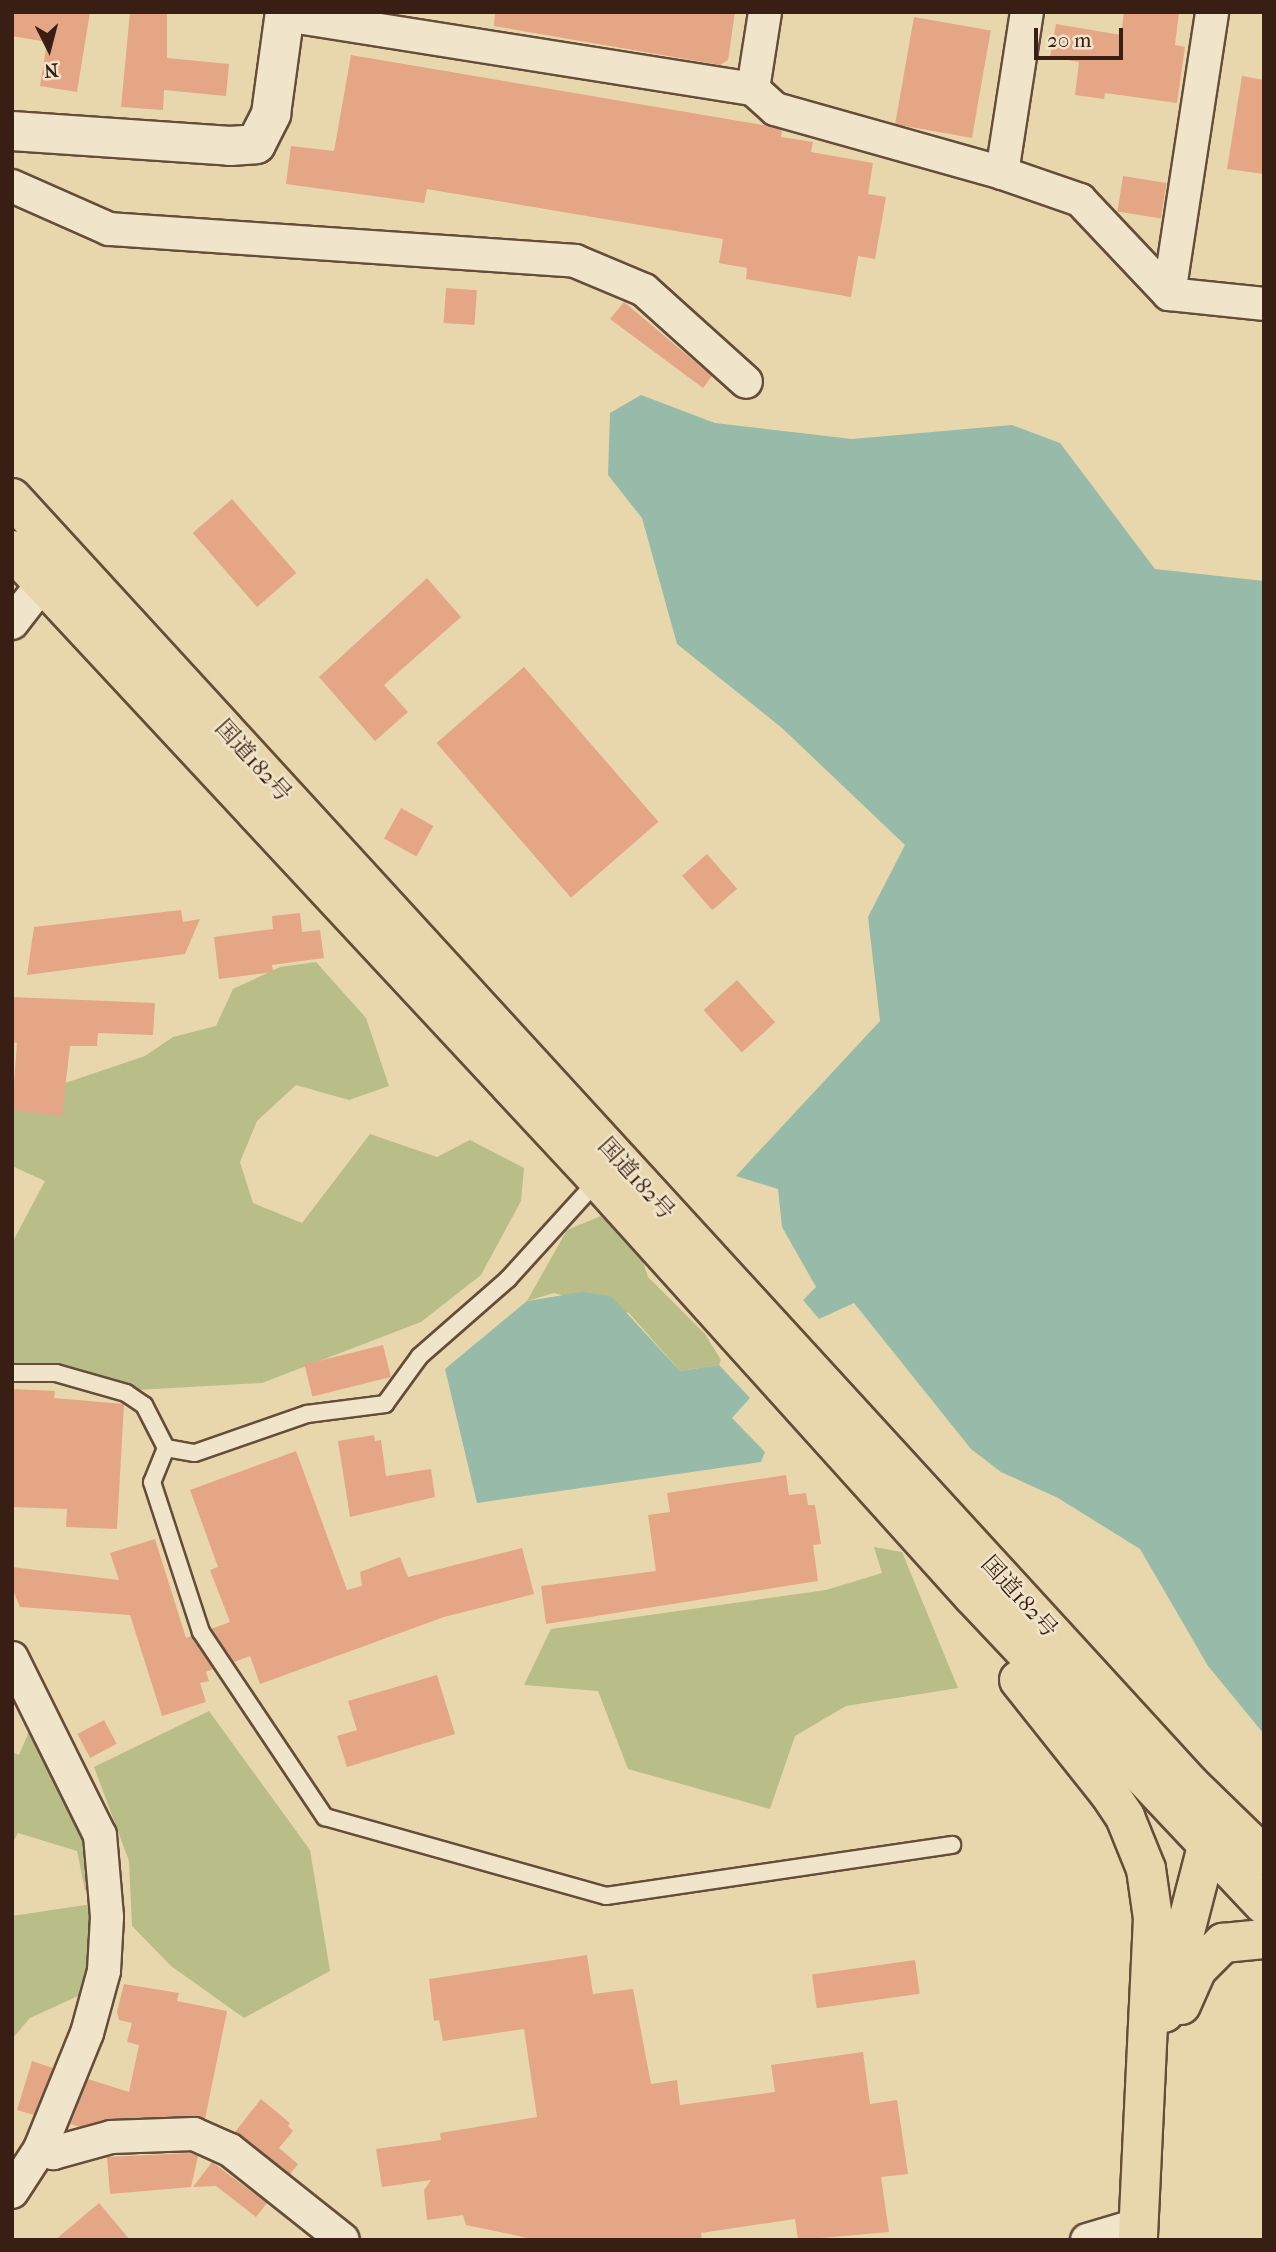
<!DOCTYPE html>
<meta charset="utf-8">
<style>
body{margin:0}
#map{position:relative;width:1276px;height:2252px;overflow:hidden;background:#e8d7ad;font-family:"IM FELL French Canon","Noto Serif JP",serif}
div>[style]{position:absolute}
.green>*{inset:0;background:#b9bd88}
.water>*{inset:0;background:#98baa8}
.building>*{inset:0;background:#e5a686;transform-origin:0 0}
.roads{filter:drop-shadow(2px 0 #654d3a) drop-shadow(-2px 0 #654d3a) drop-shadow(0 2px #654d3a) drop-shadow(0 -2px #654d3a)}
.service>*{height:16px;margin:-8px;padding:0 8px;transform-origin:8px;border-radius:8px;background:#f0e5ca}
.minor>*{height:32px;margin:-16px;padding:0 16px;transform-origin:16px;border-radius:16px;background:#f0e5ca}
.tertiary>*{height:38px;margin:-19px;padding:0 19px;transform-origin:19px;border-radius:19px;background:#f0e5ca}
.trunk>*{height:38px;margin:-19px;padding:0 19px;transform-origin:19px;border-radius:19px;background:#e8d7ad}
span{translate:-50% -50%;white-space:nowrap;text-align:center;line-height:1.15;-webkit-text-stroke:5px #f0e5ca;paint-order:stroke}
.street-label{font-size:23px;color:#391f13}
.frame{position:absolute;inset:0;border:14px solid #391f13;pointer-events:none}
.north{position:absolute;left:14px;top:14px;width:70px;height:70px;-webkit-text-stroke:5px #f0e5ca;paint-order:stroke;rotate:174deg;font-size:19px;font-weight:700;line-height:28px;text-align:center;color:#391f13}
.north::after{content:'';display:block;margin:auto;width:24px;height:32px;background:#391f13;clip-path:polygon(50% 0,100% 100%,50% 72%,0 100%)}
.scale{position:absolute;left:1034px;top:28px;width:89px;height:32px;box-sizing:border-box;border:4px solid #391f13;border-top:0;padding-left:9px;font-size:21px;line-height:24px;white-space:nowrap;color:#391f13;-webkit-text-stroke:5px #f0e5ca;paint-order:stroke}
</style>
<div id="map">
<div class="green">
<div style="clip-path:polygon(316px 962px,366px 1018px,389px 1086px,349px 1100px,296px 1085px,257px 1121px,240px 1162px,253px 1203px,302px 1223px,370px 1134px,437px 1157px,470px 1140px,524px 1168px,521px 1201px,481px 1275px,421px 1322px,262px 1383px,136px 1390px,12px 1369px,12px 1243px,45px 1181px,12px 1166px,12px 1101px,145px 1056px,173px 1037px,216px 1026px,233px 989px,280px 967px)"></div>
<div style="clip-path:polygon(601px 1216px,642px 1258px,648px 1277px,705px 1334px,721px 1360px,719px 1365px,680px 1371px,629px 1313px,554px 1293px,527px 1301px,567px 1230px)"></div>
<div style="clip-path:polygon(874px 1547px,902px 1552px,958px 1688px,846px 1706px,795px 1736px,770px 1809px,628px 1769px,598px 1691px,524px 1685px,551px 1629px,826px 1590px,882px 1573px)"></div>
<div style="clip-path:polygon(209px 1711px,310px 1850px,330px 1971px,244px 2018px,171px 1966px,132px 1926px,129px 1861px,94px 1767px)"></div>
<div style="clip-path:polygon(35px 1717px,96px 1856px,97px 1889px,85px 1890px,77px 1851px,18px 1833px,12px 1844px,12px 1752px,19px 1755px)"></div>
<div style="clip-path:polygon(92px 1904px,96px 1962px,78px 1996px,30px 2018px,12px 2039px,12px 1916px)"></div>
</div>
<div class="water">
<div style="clip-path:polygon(641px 395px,715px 423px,852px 439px,1012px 425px,1060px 443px,1155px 569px,1264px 581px,1264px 1734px,1208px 1666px,1140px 1549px,1058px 1498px,1001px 1472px,971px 1449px,854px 1303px,819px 1319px,803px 1300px,816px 1287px,782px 1227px,778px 1189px,736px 1176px,880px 1021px,868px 917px,905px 845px,782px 728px,677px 644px,642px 518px,608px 475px,610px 413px)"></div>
<div style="clip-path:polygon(582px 1292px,611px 1296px,680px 1371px,719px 1365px,750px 1398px,732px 1418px,765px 1452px,761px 1462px,477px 1503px,445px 1369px,527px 1301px)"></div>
</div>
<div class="building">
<div style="clip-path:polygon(12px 12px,90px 12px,77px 92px,40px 86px,47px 42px,12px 36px)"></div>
<div style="clip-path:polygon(130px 12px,167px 12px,167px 58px,229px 64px,226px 96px,164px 90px,163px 110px,121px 107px)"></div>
<div style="clip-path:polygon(495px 12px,735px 12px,728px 60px,720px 65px,494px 26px)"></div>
<div style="clip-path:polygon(1124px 12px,1179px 12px,1175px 45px,1185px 47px,1177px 103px,1105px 93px,1104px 99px,1075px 95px,1079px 62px,1050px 57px,1056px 24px,1121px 35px)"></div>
<div style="left:914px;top:17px;width:78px;height:109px;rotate:10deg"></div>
<div style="clip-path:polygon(351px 55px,769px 126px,782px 130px,781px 137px,813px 142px,811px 152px,873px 163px,868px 194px,886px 197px,875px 259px,858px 256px,851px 297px,746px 279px,747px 268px,719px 263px,723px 239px,427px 189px,424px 203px,286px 184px,291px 146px,334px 151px)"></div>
<div style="clip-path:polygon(1242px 76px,1264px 80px,1264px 174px,1227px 169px)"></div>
<div style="left:1123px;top:176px;width:44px;height:36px;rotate:9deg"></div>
<div style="left:446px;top:288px;width:31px;height:35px;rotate:4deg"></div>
<div style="clip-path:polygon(624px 302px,712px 376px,703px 388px,610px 319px)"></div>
<div style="left:232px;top:499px;width:98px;height:52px;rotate:49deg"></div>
<div style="clip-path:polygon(427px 578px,461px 617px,384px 685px,408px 712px,375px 741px,319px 677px)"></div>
<div style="left:524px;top:667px;width:205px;height:116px;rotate:49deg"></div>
<div style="left:401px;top:808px;width:37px;height:35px;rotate:29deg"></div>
<div style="left:707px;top:854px;width:46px;height:33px;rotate:49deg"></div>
<div style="clip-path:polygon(181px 910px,183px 922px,200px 919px,185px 954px,27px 975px,34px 927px)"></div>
<div style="clip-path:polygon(300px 913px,302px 932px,320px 930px,324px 958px,272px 965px,273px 972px,219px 979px,214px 937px,273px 929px,272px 916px)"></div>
<div style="left:737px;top:980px;width:57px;height:45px;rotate:48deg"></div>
<div style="clip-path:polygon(12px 997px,155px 1003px,153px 1035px,98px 1033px,97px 1046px,70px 1046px,62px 1116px,12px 1110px,17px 1043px,12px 1042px)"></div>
<div style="left:383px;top:1345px;width:33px;height:81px;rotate:76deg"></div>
<div style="clip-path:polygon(12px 1389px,55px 1391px,54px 1398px,124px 1404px,117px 1529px,66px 1527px,67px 1509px,12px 1507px)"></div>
<div style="clip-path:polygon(374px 1435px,375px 1441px,381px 1440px,386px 1476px,431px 1469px,435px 1497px,350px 1517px,338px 1441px)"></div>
<div style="clip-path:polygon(296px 1451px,347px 1590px,362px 1586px,360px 1572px,400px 1557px,408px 1577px,522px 1548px,534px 1594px,444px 1617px,260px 1684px,250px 1656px,234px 1662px,211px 1629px,230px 1622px,210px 1570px,218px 1567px,190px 1490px)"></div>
<div style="clip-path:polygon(786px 1475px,789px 1495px,806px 1493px,808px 1505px,815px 1505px,821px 1544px,813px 1545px,818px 1581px,546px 1624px,541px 1586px,656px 1571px,648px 1515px,670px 1512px,667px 1493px)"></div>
<div style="clip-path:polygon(155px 1539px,186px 1638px,192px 1636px,213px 1669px,206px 1672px,209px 1681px,200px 1683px,206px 1702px,162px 1716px,130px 1615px,20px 1607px,12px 1588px,12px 1567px,119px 1580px,110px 1553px)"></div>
<div style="clip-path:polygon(437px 1675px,455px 1734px,347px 1767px,337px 1736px,357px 1730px,348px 1701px)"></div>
<div style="left:104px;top:1720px;width:27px;height:30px;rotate:62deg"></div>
<div style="clip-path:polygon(587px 1955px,593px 1994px,633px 1989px,651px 2084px,677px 2080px,680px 2105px,775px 2092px,771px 2065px,863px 2052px,870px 2104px,897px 2100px,908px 2174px,881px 2177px,889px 2232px,798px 2240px,795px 2219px,701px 2233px,702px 2240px,537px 2240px,466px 2225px,463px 2215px,427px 2220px,424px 2190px,431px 2180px,382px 2187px,376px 2149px,441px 2140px,440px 2133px,537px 2117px,524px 2029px,443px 2041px,439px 2020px,434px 2021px,429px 1979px)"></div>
<div style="left:915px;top:1960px;width:34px;height:104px;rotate:82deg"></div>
<div style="clip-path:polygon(124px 1984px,179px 1993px,177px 2001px,227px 2011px,205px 2119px,193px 2116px,110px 2119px,80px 2127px,70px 2124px,88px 2079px,129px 2092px,139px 2045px,127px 2042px,132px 2023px,119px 2020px,117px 2012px)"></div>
<div style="clip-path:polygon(32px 2061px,53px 2068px,34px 2115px,17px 2110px)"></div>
<div style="clip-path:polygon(261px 2099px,290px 2123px,288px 2126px,293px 2131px,279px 2148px,298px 2164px,290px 2174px,235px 2132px)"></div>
<div style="clip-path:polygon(190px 2153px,198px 2156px,191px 2187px,110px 2194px,107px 2157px)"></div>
<div style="clip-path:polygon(212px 2162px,267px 2203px,256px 2217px,216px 2186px,193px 2187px)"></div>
<div style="clip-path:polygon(99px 2203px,130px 2240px,55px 2240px)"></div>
</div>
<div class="roads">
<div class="service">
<div style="left:12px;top:1373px;width:44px"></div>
<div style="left:56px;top:1373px;width:73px;rotate:15.9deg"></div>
<div style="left:126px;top:1393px;width:22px;rotate:34deg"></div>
<div style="left:144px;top:1405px;width:48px;rotate:62.9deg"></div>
<div style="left:166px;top:1448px;width:29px;rotate:10deg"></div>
<div style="left:195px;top:1453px;width:119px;rotate:-19.2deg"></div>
<div style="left:307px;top:1414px;width:79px;rotate:-7.3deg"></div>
<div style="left:385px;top:1404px;width:59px;rotate:-53.9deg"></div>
<div style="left:420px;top:1356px;width:117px;rotate:-41.2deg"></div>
<div style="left:508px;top:1279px;width:134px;rotate:-47.7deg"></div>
<div style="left:166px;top:1448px;width:37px;rotate:112deg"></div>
<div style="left:152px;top:1482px;width:158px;rotate:71.9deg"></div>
<div style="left:201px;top:1632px;width:223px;rotate:56.2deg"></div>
<div style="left:325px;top:1817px;width:292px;rotate:15.7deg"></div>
<div style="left:606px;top:1896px;width:350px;rotate:-8.4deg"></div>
</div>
<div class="minor">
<div style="left:285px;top:15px;width:474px;rotate:9deg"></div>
<div style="left:753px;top:89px;width:30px;rotate:42deg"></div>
<div style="left:775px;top:109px;width:236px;rotate:15.7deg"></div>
<div style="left:1002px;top:173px;width:83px;rotate:19.1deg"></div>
<div style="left:1080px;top:200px;width:129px;rotate:46.6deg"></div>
<div style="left:1169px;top:294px;width:96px;rotate:6deg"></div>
<div style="left:753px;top:89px;width:78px;rotate:-81.1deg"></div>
<div style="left:1002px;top:173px;width:163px;rotate:-81.2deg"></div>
<div style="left:12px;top:186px;width:106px;rotate:23.9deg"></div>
<div style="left:109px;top:229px;width:467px;rotate:3.9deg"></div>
<div style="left:575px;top:261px;width:75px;rotate:22.8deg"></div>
<div style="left:644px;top:290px;width:137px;rotate:42deg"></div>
<div style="left:1169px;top:294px;width:285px;rotate:-81.3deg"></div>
<div style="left:12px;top:623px;width:72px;rotate:-52.3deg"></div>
<div style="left:12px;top:1658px;width:198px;rotate:63.6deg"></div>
<div style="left:100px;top:1835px;width:82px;rotate:85.1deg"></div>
<div style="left:107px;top:1917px;width:54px;rotate:93.2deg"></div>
<div style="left:104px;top:1971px;width:64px;rotate:105.3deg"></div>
<div style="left:87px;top:2033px;width:125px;rotate:112.1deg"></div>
<div style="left:40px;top:2149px;width:51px;rotate:123.1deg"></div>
<div style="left:40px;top:2149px;width:14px;rotate:17deg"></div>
<div style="left:53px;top:2153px;width:60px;rotate:-15.4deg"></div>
<div style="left:111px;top:2137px;width:83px;rotate:-2.1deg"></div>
<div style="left:194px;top:2134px;width:39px;rotate:24deg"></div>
<div style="left:230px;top:2150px;width:144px;rotate:38.5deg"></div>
<div style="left:1087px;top:2240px;width:52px;rotate:-16.7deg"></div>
</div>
<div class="tertiary">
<div style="left:12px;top:131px;width:219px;rotate:3.9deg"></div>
<div style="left:230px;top:146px;width:26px;rotate:-4deg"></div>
<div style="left:256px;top:144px;width:34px;rotate:-63deg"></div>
<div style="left:271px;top:114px;width:103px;rotate:-82.2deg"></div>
</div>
<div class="trunk">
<div style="left:12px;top:498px;width:1744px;rotate:47.51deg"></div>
<div style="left:1190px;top:1784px;width:103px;rotate:44.2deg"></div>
<div style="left:12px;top:550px;width:860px;rotate:47.07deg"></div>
<div style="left:598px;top:1180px;width:560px;rotate:47.97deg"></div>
<div style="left:973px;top:1596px;width:424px;rotate:46.7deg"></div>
<div style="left:1019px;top:1680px;width:144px;rotate:51.5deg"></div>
<div style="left:1109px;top:1793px;width:29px;rotate:56deg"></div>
<div style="left:1125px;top:1817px;width:56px;rotate:68deg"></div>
<div style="left:1146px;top:1869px;width:49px;rotate:81.9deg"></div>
<div style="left:1153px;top:1918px;width:322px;rotate:92.7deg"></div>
<div style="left:1181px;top:2005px;width:39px;rotate:-66deg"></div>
<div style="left:1197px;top:1969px;width:37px;rotate:-45deg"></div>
<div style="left:1223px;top:1943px;width:41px;rotate:-5.6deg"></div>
<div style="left:1164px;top:2013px;width:176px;rotate:-75.5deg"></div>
<div style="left:1208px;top:1843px;width:19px;rotate:-43deg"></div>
</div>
</div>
<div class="street-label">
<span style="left:253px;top:761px;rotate:48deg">国道182号</span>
<span style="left:636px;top:1179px;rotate:48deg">国道182号</span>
<span style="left:1019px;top:1597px;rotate:48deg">国道182号</span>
</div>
<div class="frame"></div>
<div class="north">N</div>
<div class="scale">20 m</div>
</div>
